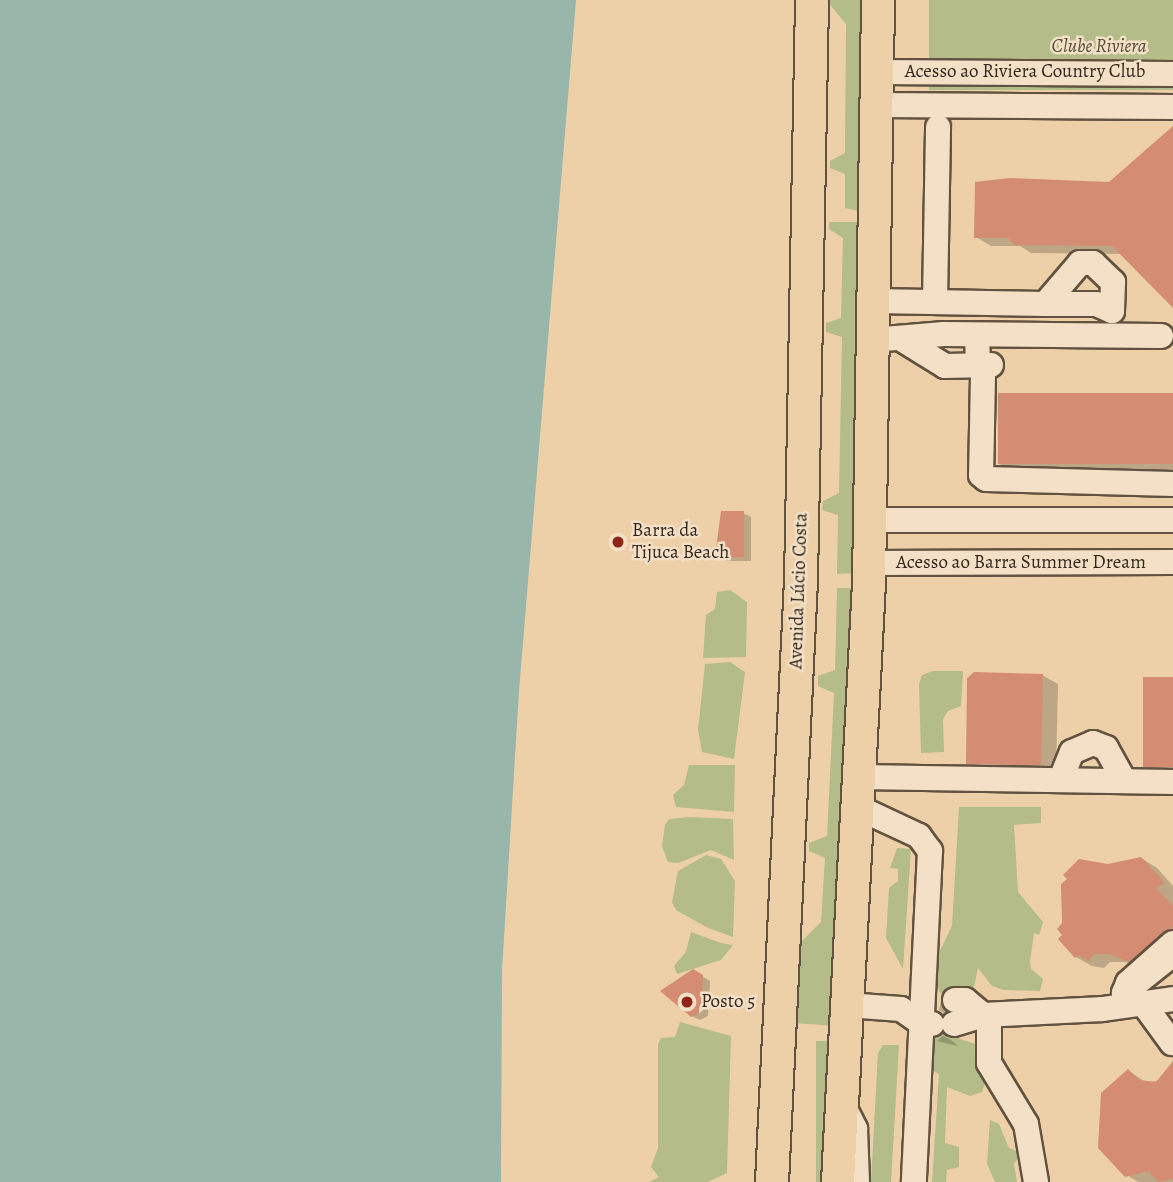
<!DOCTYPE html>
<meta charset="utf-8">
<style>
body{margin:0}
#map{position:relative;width:1173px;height:1182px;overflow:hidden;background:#edd0a7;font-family:Alegreya,serif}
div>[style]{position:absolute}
.green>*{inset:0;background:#b4bc8a;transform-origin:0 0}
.water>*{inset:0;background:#99b6ab}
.shadow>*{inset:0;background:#0003}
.building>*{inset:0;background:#d48c72;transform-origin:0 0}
.roads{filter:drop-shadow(2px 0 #625240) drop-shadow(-2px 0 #625240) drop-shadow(0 2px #625240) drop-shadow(0 -2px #625240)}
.minor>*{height:24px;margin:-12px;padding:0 12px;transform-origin:12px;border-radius:12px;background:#f3e0c6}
.major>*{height:32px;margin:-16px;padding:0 16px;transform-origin:16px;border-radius:16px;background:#edd0a7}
.dots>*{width:19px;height:19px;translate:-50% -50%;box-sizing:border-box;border:4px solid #f3e0c6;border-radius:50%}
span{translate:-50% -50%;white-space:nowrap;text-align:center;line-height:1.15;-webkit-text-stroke:5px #f3e0c6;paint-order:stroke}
.park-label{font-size:19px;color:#544d39;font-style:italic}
.street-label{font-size:19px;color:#34281e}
.poi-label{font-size:19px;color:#34281e}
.left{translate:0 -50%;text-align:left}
</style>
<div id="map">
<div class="green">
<div style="clip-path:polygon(826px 0,864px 0,859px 211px,845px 208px,845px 174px,830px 168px,830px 161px,845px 153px,846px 24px)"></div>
<div style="left:929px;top:0;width:244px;height:90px"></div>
<div style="clip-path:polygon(829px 222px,857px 222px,860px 227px,854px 573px,837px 574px,838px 515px,822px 510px,823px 501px,839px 493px,842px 337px,826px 332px,826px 323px,841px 318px,843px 238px,829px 229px)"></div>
<div style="clip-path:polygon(837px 588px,853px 588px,834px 1026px,794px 1023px,799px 944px,821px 922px,825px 858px,809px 851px,809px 843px,827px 836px,834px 693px,818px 686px,818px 676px,835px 670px)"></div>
<div style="clip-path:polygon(730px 590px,747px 602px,746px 657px,703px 658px,706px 615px,715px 609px,717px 592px)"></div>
<div style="clip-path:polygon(705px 664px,730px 662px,745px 672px,734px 759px,702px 752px,698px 730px)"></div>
<div style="clip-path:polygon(933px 671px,963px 671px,961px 706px,948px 711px,943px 719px,944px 752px,921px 753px,919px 684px,922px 675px)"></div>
<div style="clip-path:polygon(689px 765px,735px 765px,734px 812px,676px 807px,673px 795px,684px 785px)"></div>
<div style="clip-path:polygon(959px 807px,1041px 807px,1041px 823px,1014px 825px,1018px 892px,1043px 922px,1039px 935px,1034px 933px,1030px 961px,1031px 969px,1043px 979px,1040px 991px,1003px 990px,992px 986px,978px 968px,974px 987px,964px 995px,940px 993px,932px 967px,952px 926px)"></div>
<div style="clip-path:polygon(690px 817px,733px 819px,734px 860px,711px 850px,678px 863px,668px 862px,662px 846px,665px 825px,669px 819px)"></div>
<div style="clip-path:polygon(897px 848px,911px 849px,903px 969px,886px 938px,889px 888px,898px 881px,898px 869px,890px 868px)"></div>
<div style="clip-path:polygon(706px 855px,721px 859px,735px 881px,733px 937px,708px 928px,676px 910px,672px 902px,678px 871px)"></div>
<div style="clip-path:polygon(691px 932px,721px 943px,733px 945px,721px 960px,677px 974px,674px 966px,686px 952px)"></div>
<div style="clip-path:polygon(680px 1022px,731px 1036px,727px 1173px,708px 1182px,649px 1182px,659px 1177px,651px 1167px,658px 1148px,658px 1044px,661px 1038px,675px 1037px)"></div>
<div style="clip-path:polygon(940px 1032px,975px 1044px,985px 1083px,982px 1092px,970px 1096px,947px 1087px,945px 1143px,959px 1147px,959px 1167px,947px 1170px,946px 1182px,932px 1182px,939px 1074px,930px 1069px,924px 1040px)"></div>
<div style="left:816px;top:1041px;width:18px;height:141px"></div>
<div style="clip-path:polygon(883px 1045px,899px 1045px,891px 1182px,871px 1182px,878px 1053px)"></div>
<div style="clip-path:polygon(990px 1120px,999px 1124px,1009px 1148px,1021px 1153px,1014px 1164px,1017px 1182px,995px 1182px,987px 1164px)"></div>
</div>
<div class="water">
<div style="clip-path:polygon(0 0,576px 0,519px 691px,502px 971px,501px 1182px,0 1182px)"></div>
</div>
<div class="shadow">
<div style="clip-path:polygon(1173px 134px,1173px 306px,1122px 254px,1031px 253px,1020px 246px,991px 246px,976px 237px,1109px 184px)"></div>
<div style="clip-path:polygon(1173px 397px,1173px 477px,1013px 472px,998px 463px)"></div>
<div style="clip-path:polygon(743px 513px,751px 517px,751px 561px,724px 561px,717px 556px)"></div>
<div style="clip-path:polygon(1042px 675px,1058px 684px,1056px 773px,983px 772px,968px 763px)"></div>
<div style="clip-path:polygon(1173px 679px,1173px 775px,1159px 775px,1143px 766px)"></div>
<div style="clip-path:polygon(1141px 858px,1157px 868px,1173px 886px,1173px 947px,1145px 970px,1126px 962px,1110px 962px,1104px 968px,1092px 966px,1076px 957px,1108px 866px)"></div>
<div style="clip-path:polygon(693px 971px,710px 981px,708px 1016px,700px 1020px,692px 1016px)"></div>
<div style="clip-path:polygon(941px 1001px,947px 1005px,951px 1017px,939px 1010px)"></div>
<div style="clip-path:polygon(943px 1036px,951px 1040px,958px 1046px,937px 1041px)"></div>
<div style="clip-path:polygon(1129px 1071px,1147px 1083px,1173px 1077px,1173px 1182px,1138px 1182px,1127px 1175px)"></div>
</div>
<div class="building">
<div style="clip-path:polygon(1173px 126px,1173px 308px,1112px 246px,1014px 245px,1008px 238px,974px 238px,975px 182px,1010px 178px,1109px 182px)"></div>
<div style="left:998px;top:393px;width:175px;height:71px"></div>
<div style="clip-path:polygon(721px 511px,744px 511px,744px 557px,715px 557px)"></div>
<div style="clip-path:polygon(974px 672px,1043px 674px,1041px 765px,966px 764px,967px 678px)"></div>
<div style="left:1173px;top:677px;width:90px;height:30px;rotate:90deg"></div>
<div style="clip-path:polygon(1141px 857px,1164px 882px,1157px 889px,1173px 906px,1173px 927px,1129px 962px,1109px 954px,1094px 954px,1088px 961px,1079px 955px,1075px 958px,1058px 939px,1062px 935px,1057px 929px,1062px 923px,1061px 884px,1067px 879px,1063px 875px,1079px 859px,1108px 864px)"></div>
<div style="clip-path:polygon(693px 969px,703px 975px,701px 1012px,691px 1017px,660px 991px)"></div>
<div style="clip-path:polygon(1173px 1061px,1173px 1179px,1158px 1182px,1149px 1171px,1125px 1177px,1098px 1148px,1101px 1093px,1128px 1069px,1139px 1080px,1156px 1082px)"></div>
</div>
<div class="roads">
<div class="minor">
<div style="left:877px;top:72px;width:296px;rotate:0.4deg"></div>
<div style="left:876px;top:105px;width:297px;rotate:0.4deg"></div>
<div style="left:1080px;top:263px;width:13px"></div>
<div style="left:1093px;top:263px;width:28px;rotate:44deg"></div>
<div style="left:1113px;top:282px;width:29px;rotate:92deg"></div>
<div style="left:1112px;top:311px;width:17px;rotate:-156deg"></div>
<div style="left:1096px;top:304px;width:51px;rotate:180deg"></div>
<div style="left:1045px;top:304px;width:54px;rotate:-49.5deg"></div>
<div style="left:873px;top:301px;width:172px;rotate:1deg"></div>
<div style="left:935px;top:302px;width:175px;rotate:-89deg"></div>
<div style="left:977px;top:335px;width:28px;rotate:88deg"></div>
<div style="left:978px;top:363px;width:13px;rotate:67deg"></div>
<div style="left:983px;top:375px;width:100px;rotate:91.1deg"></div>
<div style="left:981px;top:475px;width:6px;rotate:39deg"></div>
<div style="left:986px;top:479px;width:187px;rotate:1.5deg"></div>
<div style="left:872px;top:340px;width:72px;rotate:-4.8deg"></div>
<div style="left:944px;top:334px;width:217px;rotate:0.5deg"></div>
<div style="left:903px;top:340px;width:49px;rotate:31.8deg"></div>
<div style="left:945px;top:366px;width:46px;rotate:-1.2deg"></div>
<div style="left:869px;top:520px;width:304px"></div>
<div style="left:869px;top:563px;width:304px;rotate:-0.2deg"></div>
<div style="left:860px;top:777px;width:313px;rotate:0.9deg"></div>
<div style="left:1061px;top:779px;width:29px;rotate:-68deg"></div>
<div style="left:1072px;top:752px;width:23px;rotate:-23deg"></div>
<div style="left:1093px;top:743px;width:14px;rotate:21deg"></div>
<div style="left:1106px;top:748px;width:37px;rotate:61deg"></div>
<div style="left:859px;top:808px;width:66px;rotate:25deg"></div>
<div style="left:919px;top:836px;width:19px;rotate:54deg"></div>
<div style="left:930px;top:851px;width:331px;rotate:92.8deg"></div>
<div style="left:1173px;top:943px;width:60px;rotate:138.4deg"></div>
<div style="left:1128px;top:983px;width:11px;rotate:112deg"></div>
<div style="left:1124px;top:993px;width:63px;rotate:-38.5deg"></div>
<div style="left:955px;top:1000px;width:10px"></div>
<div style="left:965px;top:1000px;width:23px;rotate:40deg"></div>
<div style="left:847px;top:1005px;width:54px;rotate:4.2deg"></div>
<div style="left:901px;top:1009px;width:24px;rotate:35deg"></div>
<div style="left:921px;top:1023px;width:11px;rotate:5deg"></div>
<div style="left:1145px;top:1006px;width:46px;rotate:53.9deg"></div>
<div style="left:989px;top:1015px;width:48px;rotate:90deg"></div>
<div style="left:989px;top:1063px;width:71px;rotate:58.8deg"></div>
<div style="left:1026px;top:1124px;width:59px;rotate:80.2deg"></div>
<div style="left:954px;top:1024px;width:30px;rotate:-17deg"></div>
<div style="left:983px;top:1015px;width:120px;rotate:-2.9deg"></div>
<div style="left:1103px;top:1009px;width:71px;rotate:-8.1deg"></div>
<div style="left:843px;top:1105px;width:27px;rotate:63deg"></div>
<div style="left:855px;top:1129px;width:53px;rotate:87.8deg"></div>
</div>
<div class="major">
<div style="left:772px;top:1182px;width:603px;rotate:-87.24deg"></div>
<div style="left:801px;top:580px;width:580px;rotate:-88.91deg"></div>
<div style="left:838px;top:1182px;width:601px;rotate:-87.04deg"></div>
<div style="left:869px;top:582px;width:582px;rotate:-89.11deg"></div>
</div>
</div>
<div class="dots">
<div style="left:618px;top:542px;background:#8f2418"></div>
<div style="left:687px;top:1002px;background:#8f2418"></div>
</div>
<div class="park-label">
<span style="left:1099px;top:47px">Clube Riviera</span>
</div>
<div class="street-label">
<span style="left:1025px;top:72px">Acesso ao Riviera Country Club</span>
<span style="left:1021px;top:563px">Acesso ao Barra Summer Dream</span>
<span style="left:799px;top:591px;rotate:-88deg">Avenida Lúcio Costa</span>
</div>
<div class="poi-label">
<span class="left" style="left:632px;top:542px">Barra da<br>Tijuca Beach</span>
<span class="left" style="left:701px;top:1002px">Posto 5</span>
</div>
</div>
